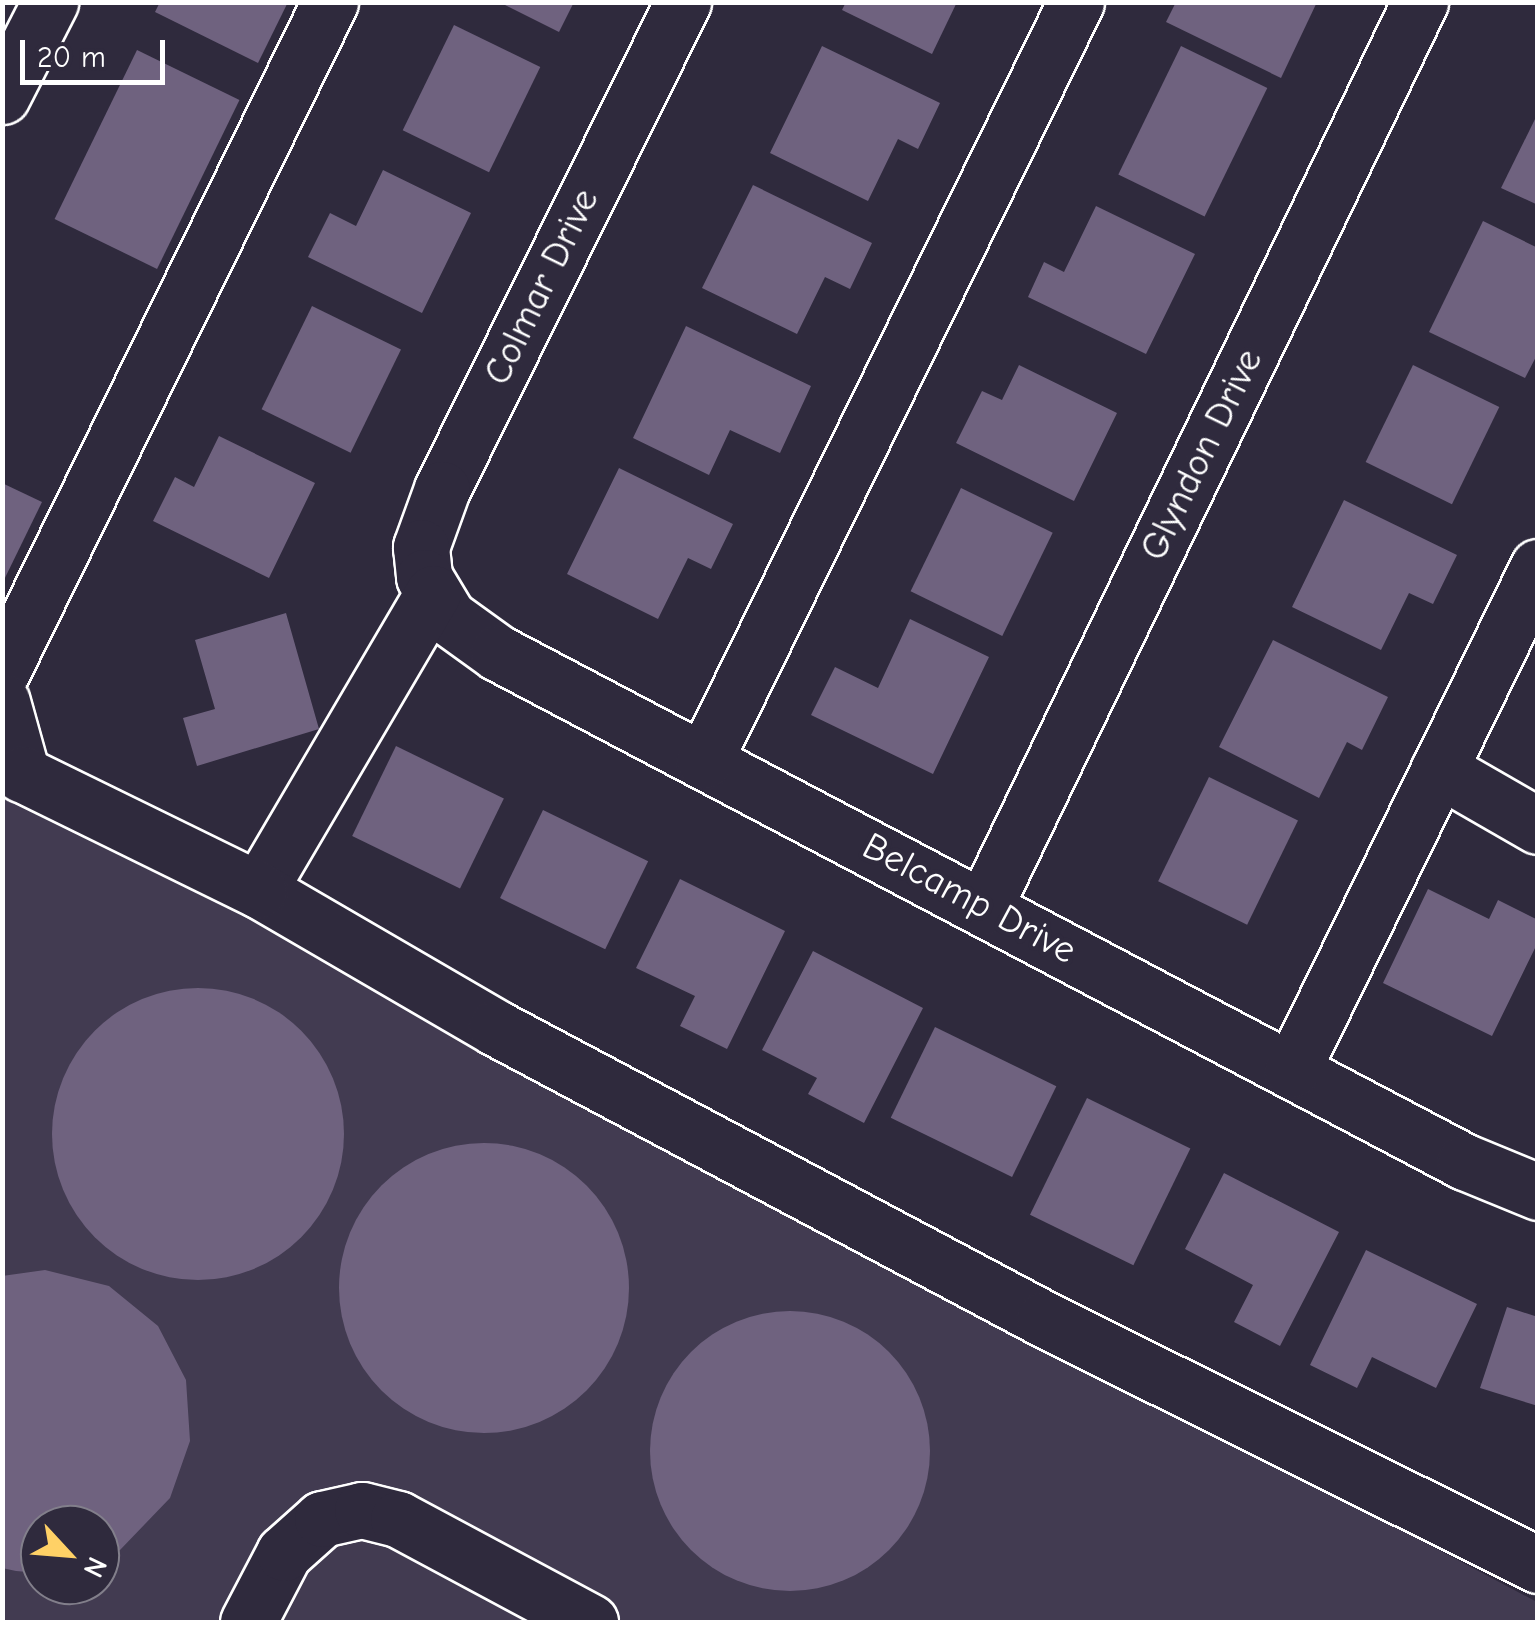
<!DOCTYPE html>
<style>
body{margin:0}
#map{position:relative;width:1540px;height:1625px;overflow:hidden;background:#2f2a3d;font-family:"Comic Neue",sans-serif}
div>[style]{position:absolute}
.built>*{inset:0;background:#423b51}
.building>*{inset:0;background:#6f627f;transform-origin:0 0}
.round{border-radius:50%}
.roads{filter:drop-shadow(2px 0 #fff) drop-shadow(-2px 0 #fff) drop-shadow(0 2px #fff) drop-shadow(0 -2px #fff)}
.minor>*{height:55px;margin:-27.5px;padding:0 27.5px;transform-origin:27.5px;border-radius:27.5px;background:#2f2a3d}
span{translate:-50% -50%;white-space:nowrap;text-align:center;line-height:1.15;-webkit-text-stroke:9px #2f2a3d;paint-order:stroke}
.street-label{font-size:38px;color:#fff}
.frame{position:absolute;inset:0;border:5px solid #fff;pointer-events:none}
.north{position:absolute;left:20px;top:1505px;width:100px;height:100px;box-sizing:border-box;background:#2f2a3d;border:2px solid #827f8b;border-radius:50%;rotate:116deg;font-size:28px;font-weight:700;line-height:40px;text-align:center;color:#fff}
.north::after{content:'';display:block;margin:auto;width:35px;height:45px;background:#ffd166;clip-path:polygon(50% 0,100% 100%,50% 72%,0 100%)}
.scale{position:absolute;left:20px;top:40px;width:145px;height:45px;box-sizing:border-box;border:5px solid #fff;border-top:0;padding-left:12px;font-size:30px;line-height:35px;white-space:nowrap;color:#fff;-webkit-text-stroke:8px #2f2a3d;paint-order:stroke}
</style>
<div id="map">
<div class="built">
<div style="clip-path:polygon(evenodd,2px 788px,1537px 1602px,1537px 1622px,3px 1622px,2px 788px,40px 1525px,100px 1525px,100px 1585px,40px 1585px,40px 1525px)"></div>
</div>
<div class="building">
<div style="clip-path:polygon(160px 2px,288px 2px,258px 63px,155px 12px)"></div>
<div style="clip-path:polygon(499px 2px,574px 2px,559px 32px)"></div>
<div style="clip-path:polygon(846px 2px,957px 2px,932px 54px,842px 10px)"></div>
<div style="clip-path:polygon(1176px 2px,1317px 2px,1281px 78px,1166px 22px)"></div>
<div style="left:454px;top:25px;width:96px;height:117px;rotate:26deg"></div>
<div style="clip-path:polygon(822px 46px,940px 103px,918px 149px,898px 139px,868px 201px,770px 153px)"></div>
<div style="left:1181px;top:46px;width:96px;height:143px;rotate:26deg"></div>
<div style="left:137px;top:50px;width:114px;height:188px;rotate:26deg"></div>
<div style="clip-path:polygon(1538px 113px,1538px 205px,1501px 188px)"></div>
<div style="clip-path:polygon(383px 170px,471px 213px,422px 313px,308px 257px,330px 213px,356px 226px)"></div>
<div style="clip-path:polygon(753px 185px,872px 243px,850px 289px,825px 277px,797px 334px,702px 288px)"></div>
<div style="clip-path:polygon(1096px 206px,1195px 254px,1146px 354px,1028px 297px,1044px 262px,1064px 272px)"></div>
<div style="clip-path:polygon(1483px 221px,1538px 248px,1538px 353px,1525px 378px,1429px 332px)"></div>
<div style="left:312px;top:306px;width:99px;height:115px;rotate:26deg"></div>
<div style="clip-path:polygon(686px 326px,811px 386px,780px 453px,730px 430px,709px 475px,633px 438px)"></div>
<div style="clip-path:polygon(1019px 365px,1117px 413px,1074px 501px,956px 443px,982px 391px,1002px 400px)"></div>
<div style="left:1413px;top:365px;width:96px;height:108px;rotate:26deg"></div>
<div style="clip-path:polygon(219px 436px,315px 483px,269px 578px,153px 521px,175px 477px,194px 487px)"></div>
<div style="clip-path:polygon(619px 468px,733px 524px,711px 569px,688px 558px,658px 619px,567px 574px)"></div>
<div style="clip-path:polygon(2px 483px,42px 502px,2px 584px)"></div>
<div style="left:961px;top:488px;width:102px;height:115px;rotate:26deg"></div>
<div style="clip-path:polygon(1344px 500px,1457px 555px,1433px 604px,1409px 593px,1381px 650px,1292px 607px)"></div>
<div style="clip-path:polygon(286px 613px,319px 729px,197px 766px,183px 718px,215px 709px,195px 640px)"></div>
<div style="clip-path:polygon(910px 619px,989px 657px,933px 774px,811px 715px,835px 667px,878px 688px)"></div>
<div style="clip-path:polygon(1273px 640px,1388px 697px,1362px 750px,1347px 742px,1319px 798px,1219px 747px)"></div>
<div style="left:396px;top:746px;width:120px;height:100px;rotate:26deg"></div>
<div style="left:1209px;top:777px;width:99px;height:116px;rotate:26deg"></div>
<div style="left:543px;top:810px;width:117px;height:98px;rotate:26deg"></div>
<div style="clip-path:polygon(680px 879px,785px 931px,727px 1049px,680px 1026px,695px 996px,636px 968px)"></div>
<div style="clip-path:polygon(1428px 889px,1489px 919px,1498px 900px,1538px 920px,1538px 942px,1492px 1036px,1383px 983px)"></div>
<div style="clip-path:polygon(813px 951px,923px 1008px,864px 1123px,808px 1094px,817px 1078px,762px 1050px)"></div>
<div class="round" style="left:52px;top:988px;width:292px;height:292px"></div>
<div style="left:935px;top:1027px;width:135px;height:101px;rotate:26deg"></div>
<div style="left:1087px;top:1098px;width:115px;height:130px;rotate:26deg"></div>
<div class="round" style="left:339px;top:1143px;width:290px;height:290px"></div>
<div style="clip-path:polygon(1224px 1173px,1339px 1232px,1280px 1346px,1234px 1322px,1253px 1285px,1185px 1249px)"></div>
<div style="clip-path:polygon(1366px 1250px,1477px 1304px,1436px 1388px,1372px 1357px,1357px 1388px,1310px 1365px)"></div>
<div style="clip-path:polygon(45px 1270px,109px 1286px,158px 1326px,186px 1380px,190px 1441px,170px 1498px,120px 1550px,100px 1559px,100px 1525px,40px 1525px,40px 1573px,16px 1571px,2px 1568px,2px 1276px)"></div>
<div style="clip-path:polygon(1507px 1307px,1538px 1317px,1538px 1406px,1480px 1388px)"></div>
<div class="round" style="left:650px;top:1311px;width:280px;height:280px"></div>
</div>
<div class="roads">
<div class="minor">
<div style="left:683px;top:2px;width:543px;rotate:116.33deg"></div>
<div style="left:442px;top:489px;width:62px;rotate:109.9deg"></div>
<div style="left:421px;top:547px;width:30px;rotate:84deg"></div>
<div style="left:424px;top:577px;width:47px;rotate:59deg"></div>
<div style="left:448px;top:617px;width:62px;rotate:35.8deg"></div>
<div style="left:498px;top:653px;width:1093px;rotate:27.76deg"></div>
<div style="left:1465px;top:1162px;width:79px;rotate:22.3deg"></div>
<div style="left:2px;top:96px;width:106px;rotate:-62.9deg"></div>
<div style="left:433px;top:593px;width:344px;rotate:120.4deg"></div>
<div style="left:259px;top:890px;width:274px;rotate:30.2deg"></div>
<div style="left:496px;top:1028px;width:620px;rotate:27.97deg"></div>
<div style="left:1044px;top:1319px;width:552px;rotate:26.47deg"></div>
<div style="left:2px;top:671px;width:745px;rotate:-63.88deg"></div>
<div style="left:2px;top:702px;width:75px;rotate:74.5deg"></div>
<div style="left:22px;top:774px;width:264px;rotate:26.1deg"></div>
<div style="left:704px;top:761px;width:845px;rotate:-63.89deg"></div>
<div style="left:1439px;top:769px;width:114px;rotate:29.9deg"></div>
<div style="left:984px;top:907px;width:1005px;rotate:-64.28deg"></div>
<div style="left:1292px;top:1070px;width:560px;rotate:-63.94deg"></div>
<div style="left:248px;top:1622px;width:78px;rotate:-62.4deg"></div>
<div style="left:284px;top:1553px;width:51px;rotate:-41.8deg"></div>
<div style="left:322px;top:1519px;width:41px;rotate:-12.7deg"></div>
<div style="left:362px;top:1510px;width:37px;rotate:14deg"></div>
<div style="left:398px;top:1519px;width:218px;rotate:28.2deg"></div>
</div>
</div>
<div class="street-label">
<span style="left:542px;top:287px;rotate:-64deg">Colmar Drive</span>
<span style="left:1202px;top:455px;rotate:-64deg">Glyndon Drive</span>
<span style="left:969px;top:899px;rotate:28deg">Belcamp Drive</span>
</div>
<div class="frame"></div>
<div class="north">N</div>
<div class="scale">20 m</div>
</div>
